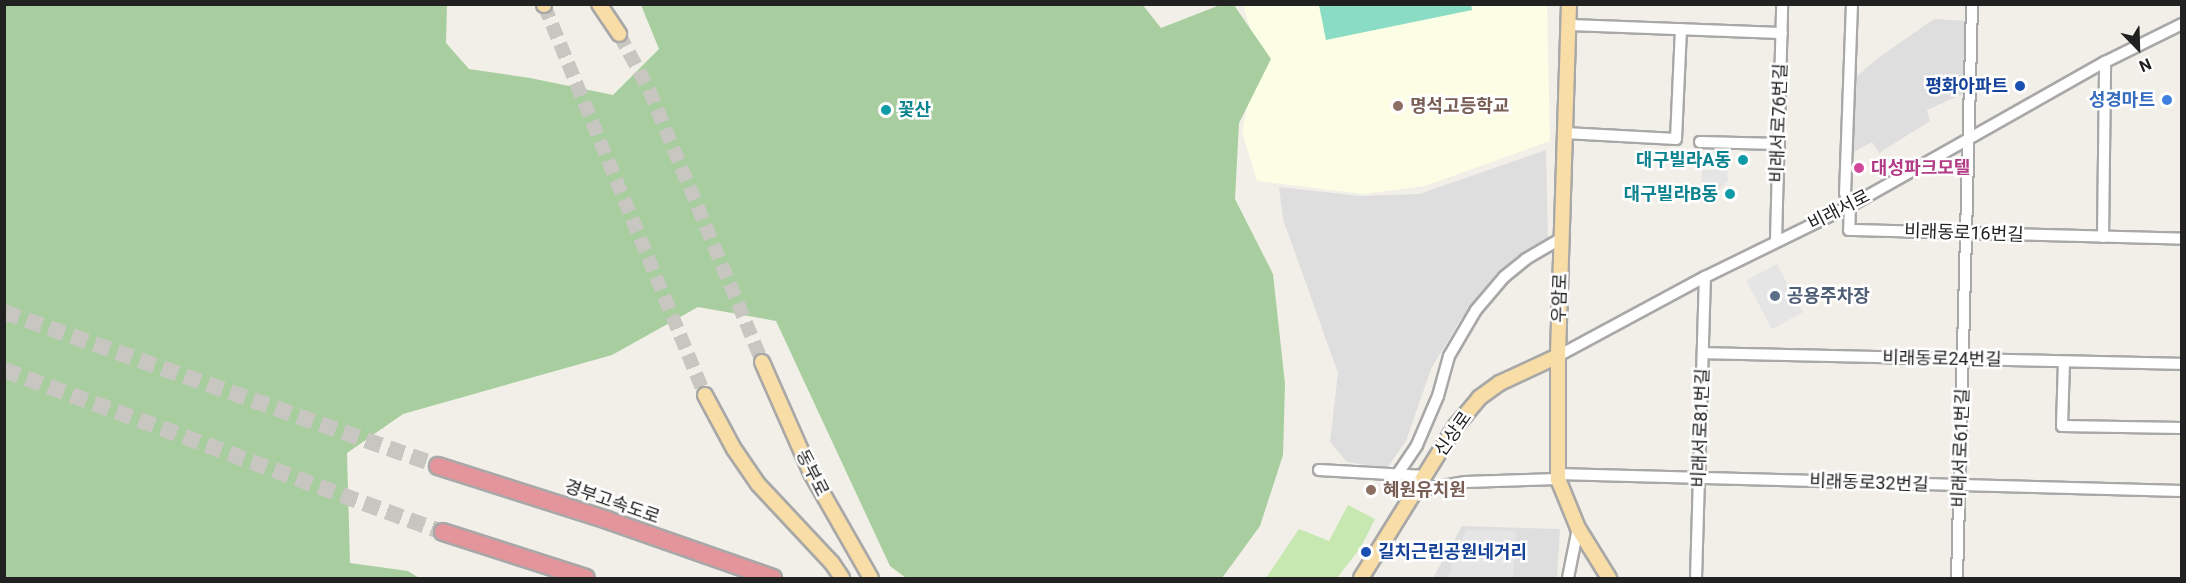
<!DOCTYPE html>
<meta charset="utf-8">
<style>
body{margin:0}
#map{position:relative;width:2186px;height:583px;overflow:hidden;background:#f1efe8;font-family:Roboto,"Noto Sans KR",sans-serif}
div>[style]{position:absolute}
.residential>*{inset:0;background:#dfdede}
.education>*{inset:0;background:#fbfee4}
.grass>*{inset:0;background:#c7e8b1}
.forest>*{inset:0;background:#a8ce9f}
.pitch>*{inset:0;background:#8adcc5}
.parking>*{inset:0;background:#e5e5e5;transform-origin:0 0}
.major-tunnel>*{height:14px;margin-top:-7px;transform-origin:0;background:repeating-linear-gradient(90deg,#c7c6c0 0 14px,transparent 0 21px)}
.highway-tunnel>*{height:16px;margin-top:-8px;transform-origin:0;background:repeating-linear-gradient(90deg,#c7c6c0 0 16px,transparent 0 24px)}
.roads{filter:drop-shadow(2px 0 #a8a8a8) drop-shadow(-2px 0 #a8a8a8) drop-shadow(0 2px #a8a8a8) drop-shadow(0 -2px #a8a8a8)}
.minor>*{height:10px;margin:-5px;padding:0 5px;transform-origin:5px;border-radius:5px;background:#fff}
.major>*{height:14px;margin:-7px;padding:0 7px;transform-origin:7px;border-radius:7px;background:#f8dda6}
.highway>*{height:16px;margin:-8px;padding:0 8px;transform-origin:8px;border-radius:8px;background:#e4949b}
.dots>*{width:16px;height:16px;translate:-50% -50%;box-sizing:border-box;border:3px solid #fff;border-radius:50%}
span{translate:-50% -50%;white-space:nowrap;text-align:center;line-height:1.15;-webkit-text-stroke:5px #fff;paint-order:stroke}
.transit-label{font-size:18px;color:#164399;font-weight:700}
.right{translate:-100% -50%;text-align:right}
.left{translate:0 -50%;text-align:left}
.shop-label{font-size:18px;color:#366cbe;font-weight:700}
.education-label{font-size:18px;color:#785e54;font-weight:700}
.culture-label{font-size:18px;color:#0d838f;font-weight:700}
.street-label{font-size:18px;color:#212121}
.hotel-label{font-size:18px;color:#b23c85;font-weight:700}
.service-label{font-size:18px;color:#4e5e75;font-weight:700}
.frame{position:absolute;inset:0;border:6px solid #212121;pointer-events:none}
.north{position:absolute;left:2108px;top:18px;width:60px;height:60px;-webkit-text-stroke:4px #fff;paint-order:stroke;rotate:157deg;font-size:16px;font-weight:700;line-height:24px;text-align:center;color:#212121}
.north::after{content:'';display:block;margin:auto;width:21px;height:27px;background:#212121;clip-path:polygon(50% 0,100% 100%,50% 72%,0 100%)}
</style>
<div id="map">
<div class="residential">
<div style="clip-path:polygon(1934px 19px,1968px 21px,1965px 93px,1927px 110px,1930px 121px,1879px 153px,1872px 142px,1846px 156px,1849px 83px,1878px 58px)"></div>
<div style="clip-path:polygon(1546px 150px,1548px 239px,1515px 261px,1460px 320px,1431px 369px,1406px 441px,1387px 468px,1347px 462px,1330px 442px,1338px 373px,1283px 219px,1279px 187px,1360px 196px,1419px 194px)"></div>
<div style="clip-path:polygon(1462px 526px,1560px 529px,1557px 578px,1433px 578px)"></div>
</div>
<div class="education">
<div style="clip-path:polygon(1243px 5px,1547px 5px,1550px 141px,1425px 186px,1363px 194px,1257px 181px,1242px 132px,1253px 81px,1263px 69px)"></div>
</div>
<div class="grass">
<div style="clip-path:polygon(1348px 505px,1375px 519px,1361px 547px,1337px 578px,1266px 578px,1299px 529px,1329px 541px)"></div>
</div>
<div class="forest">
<div style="clip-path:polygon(1142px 4px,1161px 28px,1220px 5px,1234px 5px,1271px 59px,1239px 123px,1235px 199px,1273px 274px,1285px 384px,1283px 455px,1260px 526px,1222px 578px,906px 578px,890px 566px,776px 321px,698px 307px,612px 355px,403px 414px,347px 453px,350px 563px,408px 571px,419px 578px,5px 578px,5px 5px,447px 5px,446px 43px,469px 69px,530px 78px,613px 95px,659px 49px,641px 5px)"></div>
</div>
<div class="pitch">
<div style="clip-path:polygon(1471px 4px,1472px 10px,1326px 40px,1319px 5px)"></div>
</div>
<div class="parking">
<div style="clip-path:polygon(1702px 170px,1727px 170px,1728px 181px,1712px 198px,1701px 189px)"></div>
<div style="left:1777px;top:264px;width:55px;height:35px;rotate:62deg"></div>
<div style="clip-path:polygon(1466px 530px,1516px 531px,1513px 578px,1447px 578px)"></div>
</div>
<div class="major-tunnel">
<div style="left:544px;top:5px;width:422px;rotate:67.6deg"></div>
<div style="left:619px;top:34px;width:64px;rotate:61.8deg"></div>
<div style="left:649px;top:90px;width:295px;rotate:67.4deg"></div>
</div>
<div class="highway-tunnel">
<div style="left:4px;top:312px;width:461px;rotate:19.5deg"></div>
<div style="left:4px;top:370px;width:468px;rotate:20.3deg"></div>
</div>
<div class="roads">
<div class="minor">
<div style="left:1852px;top:4px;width:189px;rotate:92.1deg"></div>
<div style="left:1845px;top:193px;width:14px;rotate:69deg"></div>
<div style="left:1850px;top:206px;width:24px;rotate:92deg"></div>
<div style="left:1849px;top:230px;width:333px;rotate:1.5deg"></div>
<div style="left:1569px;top:25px;width:213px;rotate:2.2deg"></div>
<div style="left:1565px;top:133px;width:111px;rotate:3.1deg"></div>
<div style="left:1676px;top:139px;width:110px;rotate:-87.4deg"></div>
<div style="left:1700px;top:142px;width:79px;rotate:1.5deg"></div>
<div style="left:2103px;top:237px;width:175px;rotate:-89.3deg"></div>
<div style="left:1776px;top:241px;width:237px;rotate:-88.5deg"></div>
<div style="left:1703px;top:353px;width:479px;rotate:1.3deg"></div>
<div style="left:1558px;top:356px;width:167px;rotate:-28.3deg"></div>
<div style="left:1705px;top:277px;width:161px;rotate:-26.1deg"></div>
<div style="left:1850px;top:206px;width:293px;rotate:-29.5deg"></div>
<div style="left:2105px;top:62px;width:86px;rotate:-26.3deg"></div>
<div style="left:2064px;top:362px;width:64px;rotate:91.8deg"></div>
<div style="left:2062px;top:426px;width:120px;rotate:1deg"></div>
<div style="left:1319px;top:470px;width:106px;rotate:3.2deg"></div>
<div style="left:1557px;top:474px;width:625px;rotate:1.56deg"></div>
<div style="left:1397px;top:475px;width:36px;rotate:-56deg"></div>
<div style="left:1417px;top:445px;width:53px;rotate:-66.8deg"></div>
<div style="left:1438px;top:396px;width:41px;rotate:-74.6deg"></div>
<div style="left:1449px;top:356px;width:53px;rotate:-59.6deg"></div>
<div style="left:1476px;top:310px;width:43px;rotate:-49.7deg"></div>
<div style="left:1504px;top:277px;width:28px;rotate:-39deg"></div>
<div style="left:1526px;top:259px;width:42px;rotate:-30.3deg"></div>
<div style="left:1415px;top:491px;width:51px;rotate:-10.2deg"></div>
<div style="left:1465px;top:482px;width:93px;rotate:-1.8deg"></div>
<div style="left:1568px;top:578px;width:51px;rotate:-78.7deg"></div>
<div style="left:1696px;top:578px;width:301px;rotate:-88.3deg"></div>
<div style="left:1957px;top:578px;width:574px;rotate:-88.5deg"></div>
</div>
<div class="major">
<div style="left:544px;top:4px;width:1px;rotate:90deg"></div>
<div style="left:599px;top:4px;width:36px;rotate:56deg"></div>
<div style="left:1569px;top:4px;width:352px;rotate:91.8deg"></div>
<div style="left:1558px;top:356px;width:123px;rotate:90deg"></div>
<div style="left:1558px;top:479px;width:53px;rotate:67.8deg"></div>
<div style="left:1578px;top:528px;width:59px;rotate:58.2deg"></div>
<div style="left:762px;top:362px;width:121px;rotate:66.2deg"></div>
<div style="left:811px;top:473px;width:121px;rotate:60.3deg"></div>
<div style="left:705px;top:395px;width:61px;rotate:61.8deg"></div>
<div style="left:734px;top:449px;width:42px;rotate:55.6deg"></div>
<div style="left:758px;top:484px;width:108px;rotate:46.9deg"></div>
<div style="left:832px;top:563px;width:18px;rotate:56deg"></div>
<div style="left:1361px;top:578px;width:178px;rotate:-58.1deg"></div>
<div style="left:1455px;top:427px;width:38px;rotate:-50deg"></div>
<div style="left:1479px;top:398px;width:26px;rotate:-36deg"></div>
<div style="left:1500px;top:383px;width:64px;rotate:-25deg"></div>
</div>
<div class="highway">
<div style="left:438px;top:466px;width:177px;rotate:17.7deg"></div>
<div style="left:607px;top:520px;width:176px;rotate:19.3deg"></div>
<div style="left:443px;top:532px;width:150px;rotate:17.8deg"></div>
</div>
</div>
<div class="dots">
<div style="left:2020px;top:86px;background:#1a4fb4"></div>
<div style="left:2167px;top:100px;background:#3f7fe0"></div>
<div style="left:1398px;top:106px;background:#8d6e63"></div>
<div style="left:886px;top:110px;background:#0f9aa8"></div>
<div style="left:1743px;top:160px;background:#0f9aa8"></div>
<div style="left:1859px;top:168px;background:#d1479c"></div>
<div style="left:1730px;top:194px;background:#0f9aa8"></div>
<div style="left:1775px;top:296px;background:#5c6f8a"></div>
<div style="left:1371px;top:490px;background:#8d6e63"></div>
<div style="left:1366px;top:552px;background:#1a4fb4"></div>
</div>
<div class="transit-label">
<span class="right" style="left:2008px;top:86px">평화아파트</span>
<span class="left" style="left:1378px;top:552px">길치근린공원네거리</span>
</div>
<div class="shop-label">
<span class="right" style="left:2155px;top:100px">성경마트</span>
</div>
<div class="education-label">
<span class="left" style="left:1410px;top:106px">명석고등학교</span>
<span class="left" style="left:1383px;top:490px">혜원유치원</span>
</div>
<div class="culture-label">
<span class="left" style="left:898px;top:110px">꽃산</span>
<span class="right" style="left:1731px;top:160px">대구빌라A동</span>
<span class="right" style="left:1718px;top:194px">대구빌라B동</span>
</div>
<div class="street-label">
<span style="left:1779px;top:123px;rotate:-88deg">비래서로76번길</span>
<span style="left:1839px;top:210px;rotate:-27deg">비래서로</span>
<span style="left:1964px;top:233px;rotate:2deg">비래동로16번길</span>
<span style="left:1560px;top:298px;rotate:-88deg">우암로</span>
<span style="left:1942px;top:359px;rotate:1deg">비래동로24번길</span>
<span style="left:1701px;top:428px;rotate:-88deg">비래서로81번길</span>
<span style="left:1453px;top:434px;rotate:-55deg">신상로</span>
<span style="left:1961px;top:448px;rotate:-88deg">비래서로61번길</span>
<span style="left:812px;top:473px;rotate:63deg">동부로</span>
<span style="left:1869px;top:483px;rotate:2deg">비래동로32번길</span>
<span style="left:612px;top:502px;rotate:19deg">경부고속도로</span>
</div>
<div class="hotel-label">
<span class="left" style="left:1871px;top:168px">대성파크모텔</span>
</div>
<div class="service-label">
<span class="left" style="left:1787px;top:296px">공용주차장</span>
</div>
<div class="frame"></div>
<div class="north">N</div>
</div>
